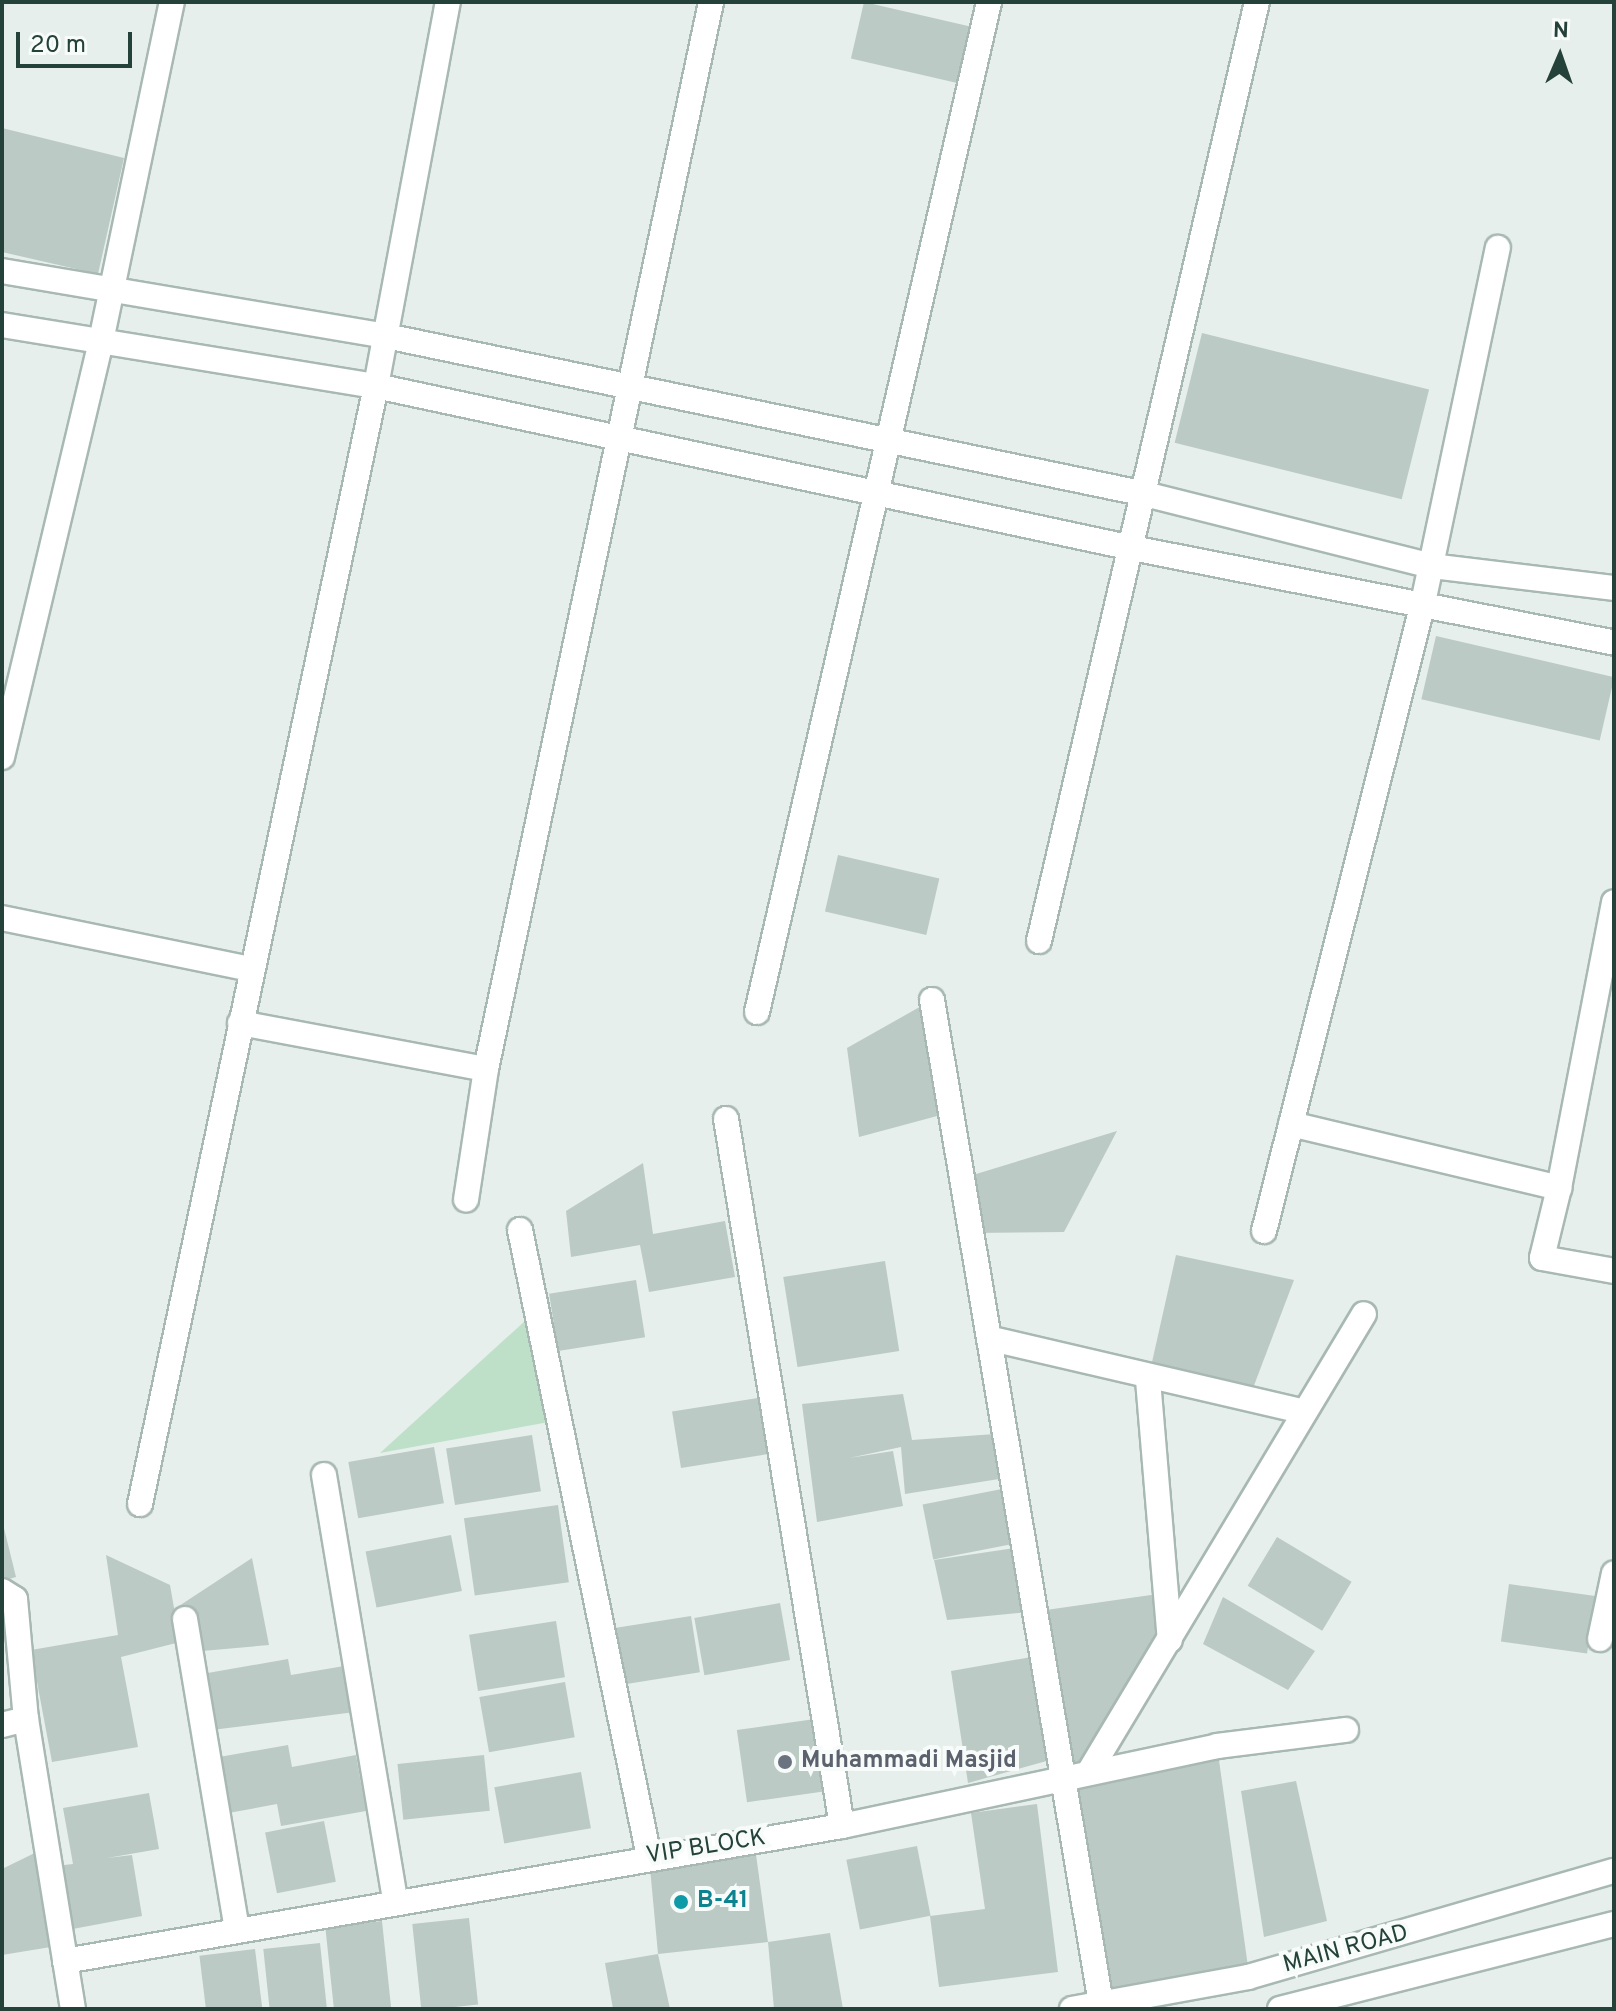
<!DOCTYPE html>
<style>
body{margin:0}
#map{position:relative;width:1616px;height:2011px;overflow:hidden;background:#e6efeb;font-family:Overpass,sans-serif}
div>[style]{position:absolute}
.green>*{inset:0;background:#bfe0c8}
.building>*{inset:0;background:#bbcac4;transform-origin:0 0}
.roads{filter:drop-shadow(2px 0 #a8b8b2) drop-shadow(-2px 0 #a8b8b2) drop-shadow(0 2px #a8b8b2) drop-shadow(0 -2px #a8b8b2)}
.street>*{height:24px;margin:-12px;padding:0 12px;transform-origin:12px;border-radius:12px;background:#fff}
.dots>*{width:22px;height:22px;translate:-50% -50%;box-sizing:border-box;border:4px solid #f7fbf9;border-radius:50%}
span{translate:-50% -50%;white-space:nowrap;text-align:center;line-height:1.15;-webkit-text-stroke:8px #f7fbf9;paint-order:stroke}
.worship-label{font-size:24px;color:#5b616d;font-weight:700}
.left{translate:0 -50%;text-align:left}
.street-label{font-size:24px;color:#24423a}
.culture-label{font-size:24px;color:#0d838f;font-weight:700}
.frame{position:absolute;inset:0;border:4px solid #24423a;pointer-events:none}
.north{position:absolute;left:1520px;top:16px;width:80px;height:80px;-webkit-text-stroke:6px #f7fbf9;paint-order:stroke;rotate:2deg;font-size:22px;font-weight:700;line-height:32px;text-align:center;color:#24423a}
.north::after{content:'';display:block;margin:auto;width:28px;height:36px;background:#24423a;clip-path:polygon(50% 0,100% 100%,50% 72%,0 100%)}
.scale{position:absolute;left:16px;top:32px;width:116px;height:36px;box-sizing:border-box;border:4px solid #24423a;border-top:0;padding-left:10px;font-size:24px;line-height:28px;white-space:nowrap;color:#24423a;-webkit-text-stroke:6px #f7fbf9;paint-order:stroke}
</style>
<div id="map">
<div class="green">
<div style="clip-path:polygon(537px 1310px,549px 1422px,380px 1453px)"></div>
</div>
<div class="building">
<div style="left:864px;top:2px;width:109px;height:58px;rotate:13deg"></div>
<div style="clip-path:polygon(2px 128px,124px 158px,98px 274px,2px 252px)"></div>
<div style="left:1202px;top:333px;width:234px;height:113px;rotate:14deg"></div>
<div style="left:1436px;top:636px;width:183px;height:65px;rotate:13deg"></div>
<div style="left:838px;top:855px;width:104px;height:58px;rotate:13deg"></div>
<div style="clip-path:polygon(932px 1000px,952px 1112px,859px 1137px,847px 1048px)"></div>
<div style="clip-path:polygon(1117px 1131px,1064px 1232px,973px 1233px,963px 1178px)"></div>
<div style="clip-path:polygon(643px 1163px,653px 1234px,725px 1221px,735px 1277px,649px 1292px,640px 1245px,571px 1257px,566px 1211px)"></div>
<div style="clip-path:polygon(1176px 1255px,1294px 1280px,1250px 1396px,1148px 1380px)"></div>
<div style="left:885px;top:1261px;width:91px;height:103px;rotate:81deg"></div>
<div style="left:636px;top:1280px;width:58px;height:88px;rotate:81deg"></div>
<div style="clip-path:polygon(903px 1394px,912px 1440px,1009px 1433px,999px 1479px,905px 1494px,901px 1447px,849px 1458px,893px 1451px,903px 1506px,817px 1522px,802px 1404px)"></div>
<div style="left:758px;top:1398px;width:57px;height:87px;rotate:81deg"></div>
<div style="left:532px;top:1435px;width:57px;height:87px;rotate:81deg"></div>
<div style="left:434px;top:1447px;width:57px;height:87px;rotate:80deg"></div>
<div style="left:1007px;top:1488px;width:56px;height:86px;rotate:79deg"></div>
<div style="left:558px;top:1505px;width:78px;height:95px;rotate:82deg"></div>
<div style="clip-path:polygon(2px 1520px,16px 1577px,2px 1581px)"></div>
<div style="left:451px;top:1535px;width:57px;height:87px;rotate:79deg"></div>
<div style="left:1277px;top:1537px;width:87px;height:57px;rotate:31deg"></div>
<div style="clip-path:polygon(1028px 1546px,1039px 1611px,1165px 1593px,1169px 1641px,1089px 1772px,1068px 1780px,1039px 1611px,947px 1620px,934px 1560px)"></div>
<div style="clip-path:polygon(106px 1555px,170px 1585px,180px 1642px,121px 1657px,138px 1747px,52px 1762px,31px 1650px,118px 1635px)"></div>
<div style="clip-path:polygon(252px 1558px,269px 1645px,191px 1652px,179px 1606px)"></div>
<div style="left:1509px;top:1584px;width:87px;height:58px;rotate:8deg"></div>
<div style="clip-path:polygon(1223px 1597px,1315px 1651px,1288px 1690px,1203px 1644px)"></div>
<div style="left:780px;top:1603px;width:58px;height:87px;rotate:80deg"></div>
<div style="left:691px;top:1616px;width:57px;height:87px;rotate:81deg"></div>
<div style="left:556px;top:1621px;width:57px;height:88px;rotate:81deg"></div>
<div style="clip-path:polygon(1037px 1656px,1061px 1757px,968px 1783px,951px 1671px)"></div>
<div style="clip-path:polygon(288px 1659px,291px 1675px,356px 1664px,363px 1711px,212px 1730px,202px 1674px)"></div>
<div style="left:565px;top:1682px;width:56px;height:87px;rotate:80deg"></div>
<div style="left:822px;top:1718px;width:73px;height:86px;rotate:82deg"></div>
<div style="clip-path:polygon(288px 1745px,292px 1767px,356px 1755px,366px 1811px,281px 1826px,277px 1804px,212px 1816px,202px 1760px)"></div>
<div style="left:1217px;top:1746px;width:233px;height:153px;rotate:82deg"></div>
<div style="left:484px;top:1755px;width:56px;height:87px;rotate:84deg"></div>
<div style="left:581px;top:1772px;width:57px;height:88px;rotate:80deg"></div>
<div style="clip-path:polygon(1296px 1781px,1327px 1921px,1264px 1937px,1241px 1791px)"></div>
<div style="clip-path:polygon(149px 1793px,159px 1849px,107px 1858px,132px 1855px,142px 1916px,62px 1931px,64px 1865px,73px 1864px,63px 1808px)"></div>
<div style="clip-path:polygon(1037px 1804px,1058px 1972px,939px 1987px,930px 1916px,985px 1909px,971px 1813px)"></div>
<div style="left:324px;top:1821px;width:62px;height:60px;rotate:79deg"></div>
<div style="clip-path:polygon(754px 1840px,768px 1942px,830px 1933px,843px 2009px,774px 2009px,768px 1942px,658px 1954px,649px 1857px)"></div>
<div style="clip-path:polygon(49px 1846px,63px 1945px,2px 1955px,2px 1869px)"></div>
<div style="left:917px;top:1846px;width:71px;height:72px;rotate:79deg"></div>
<div style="left:469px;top:1918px;width:87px;height:57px;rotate:84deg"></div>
<div style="left:382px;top:1921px;width:87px;height:57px;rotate:84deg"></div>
<div style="left:320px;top:1943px;width:66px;height:57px;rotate:84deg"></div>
<div style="left:255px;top:1949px;width:60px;height:56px;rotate:83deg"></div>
<div style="clip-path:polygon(658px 1954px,670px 2009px,613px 2009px,605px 1963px)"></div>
</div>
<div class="roads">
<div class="street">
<div style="left:2px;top:271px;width:389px;rotate:9.6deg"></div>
<div style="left:386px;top:336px;width:771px;rotate:11.75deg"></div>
<div style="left:1141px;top:493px;width:300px;rotate:14.1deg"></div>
<div style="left:1432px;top:566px;width:183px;rotate:6.9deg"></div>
<div style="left:2px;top:325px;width:379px;rotate:9.3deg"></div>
<div style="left:376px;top:386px;width:773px;rotate:12.09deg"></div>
<div style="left:1132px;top:548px;width:491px;rotate:11.1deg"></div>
<div style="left:2px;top:757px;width:428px;rotate:-76.6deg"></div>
<div style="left:101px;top:341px;width:346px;rotate:-78.2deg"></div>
<div style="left:2px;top:918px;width:254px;rotate:11.6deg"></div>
<div style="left:1039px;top:941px;width:964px;rotate:-76.93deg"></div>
<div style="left:932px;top:1000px;width:1023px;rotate:80.44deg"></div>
<div style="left:757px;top:1012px;width:1036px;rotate:-77.06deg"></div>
<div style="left:240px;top:1023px;width:250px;rotate:10.6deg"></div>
<div style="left:486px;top:1069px;width:132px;rotate:98.7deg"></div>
<div style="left:486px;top:1069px;width:1090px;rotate:-78.09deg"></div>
<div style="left:726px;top:1119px;width:716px;rotate:80.68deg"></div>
<div style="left:1291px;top:1124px;width:276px;rotate:13.4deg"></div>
<div style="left:1559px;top:1188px;width:291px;rotate:-79.1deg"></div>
<div style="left:1559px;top:1188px;width:72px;rotate:103.7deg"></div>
<div style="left:1542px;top:1258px;width:73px;rotate:10.2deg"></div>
<div style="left:520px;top:1230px;width:640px;rotate:78.37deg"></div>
<div style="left:1264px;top:1231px;width:648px;rotate:-75.79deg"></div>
<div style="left:1423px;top:603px;width:363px;rotate:-78.1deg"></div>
<div style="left:992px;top:1339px;width:317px;rotate:13.1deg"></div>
<div style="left:1148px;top:1380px;width:261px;rotate:85.2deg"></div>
<div style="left:324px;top:1475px;width:431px;rotate:80.5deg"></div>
<div style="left:140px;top:1504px;width:1143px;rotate:-78.08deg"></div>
<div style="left:376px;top:386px;width:391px;rotate:-79.4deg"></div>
<div style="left:2px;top:1591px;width:15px;rotate:32deg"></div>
<div style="left:15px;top:1599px;width:121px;rotate:84.8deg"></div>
<div style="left:26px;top:1719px;width:294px;rotate:80.8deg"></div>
<div style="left:185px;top:1619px;width:316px;rotate:80.5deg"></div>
<div style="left:1600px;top:1639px;width:67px;rotate:-78deg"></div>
<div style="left:2px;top:1725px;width:25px;rotate:-14deg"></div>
<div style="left:1089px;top:1772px;width:534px;rotate:-59.02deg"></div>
<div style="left:65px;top:1961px;width:789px;rotate:-9.86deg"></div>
<div style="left:842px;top:1826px;width:383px;rotate:-12deg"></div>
<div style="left:1217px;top:1746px;width:130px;rotate:-7.1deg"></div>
<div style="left:1072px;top:2009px;width:179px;rotate:-10.3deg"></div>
<div style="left:1248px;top:1977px;width:381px;rotate:-16.2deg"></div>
<div style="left:1280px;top:2009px;width:345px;rotate:-14.3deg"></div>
</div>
</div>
<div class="dots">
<div style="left:785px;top:1762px;background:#6b7280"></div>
<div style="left:681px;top:1902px;background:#0f9aa8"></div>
</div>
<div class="worship-label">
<span class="left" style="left:801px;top:1762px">Muhammadi Masjid</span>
</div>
<div class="street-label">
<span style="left:706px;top:1848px;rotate:-9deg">VIP BLOCK</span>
<span style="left:1346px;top:1950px;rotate:-15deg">MAIN ROAD</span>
</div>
<div class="culture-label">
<span class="left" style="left:697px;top:1902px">B-41</span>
</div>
<div class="frame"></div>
<div class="north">N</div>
<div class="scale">20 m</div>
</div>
